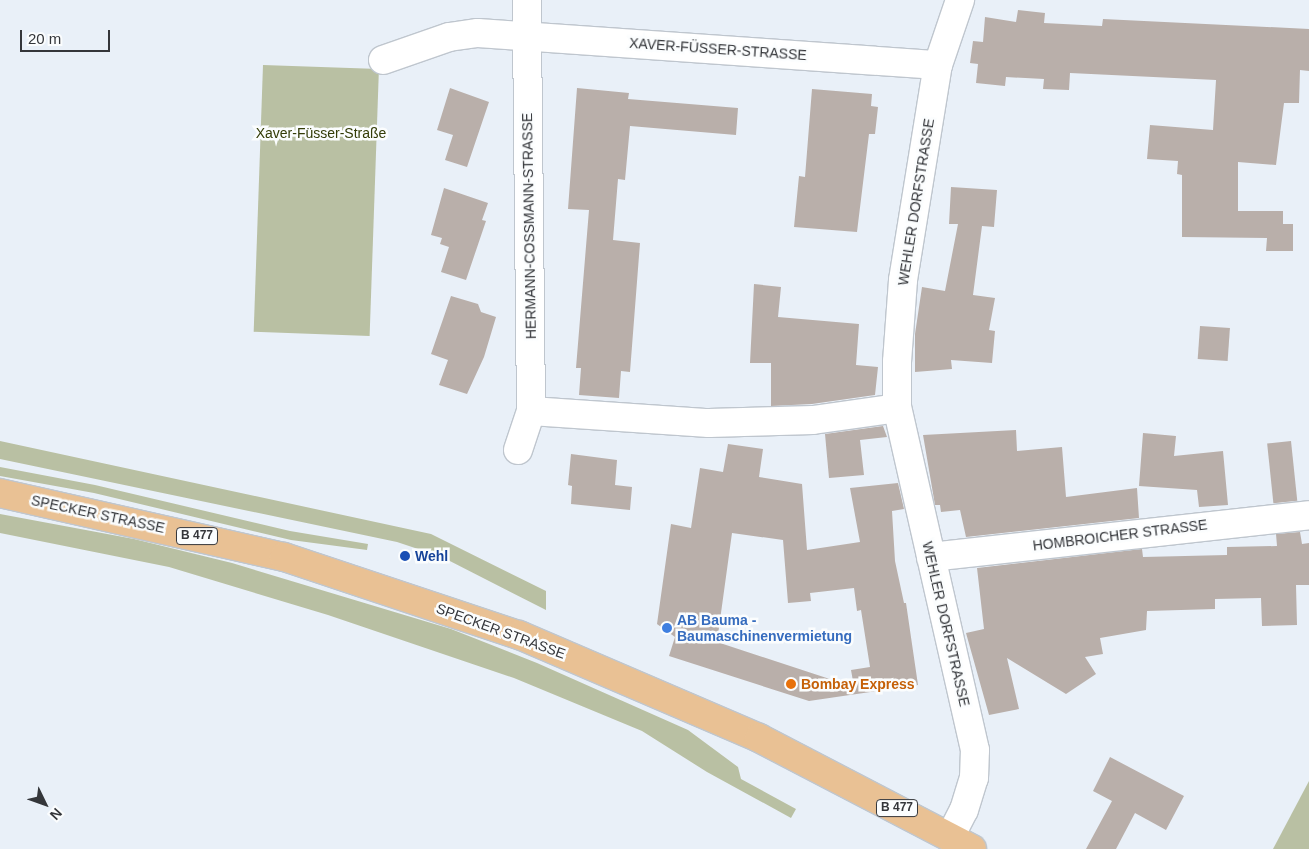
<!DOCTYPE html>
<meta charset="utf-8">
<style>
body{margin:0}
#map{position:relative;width:1309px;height:849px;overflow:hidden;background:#e9f0f8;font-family:Arial,sans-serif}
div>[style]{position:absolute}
.green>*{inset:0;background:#b9c0a3;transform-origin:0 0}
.building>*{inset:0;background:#b9afaa;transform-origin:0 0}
.roads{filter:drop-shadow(1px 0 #bfc6ce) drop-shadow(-1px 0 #bfc6ce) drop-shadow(0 1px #bfc6ce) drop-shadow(0 -1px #bfc6ce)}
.street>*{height:28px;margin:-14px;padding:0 14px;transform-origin:14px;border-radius:14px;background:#fff}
.primary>*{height:28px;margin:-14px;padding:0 14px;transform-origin:14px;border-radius:14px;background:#e9c194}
.dots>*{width:14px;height:14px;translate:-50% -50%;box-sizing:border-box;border:2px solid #fbfdfe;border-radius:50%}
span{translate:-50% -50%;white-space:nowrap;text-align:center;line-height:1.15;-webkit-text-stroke:5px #fbfdfe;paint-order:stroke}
.shield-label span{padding:1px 4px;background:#fbfdfe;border:1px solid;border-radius:4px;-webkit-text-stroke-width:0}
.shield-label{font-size:12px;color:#34363a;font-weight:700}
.street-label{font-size:14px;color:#34363a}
.park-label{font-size:14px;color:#333c07}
.transit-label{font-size:14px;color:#164399;font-weight:700}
.left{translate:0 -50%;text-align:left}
.shop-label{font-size:14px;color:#366cbe;font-weight:700}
.food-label{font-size:14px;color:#c56008;font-weight:700}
.north{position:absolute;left:20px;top:779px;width:50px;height:50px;-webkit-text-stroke:4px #fbfdfe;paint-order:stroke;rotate:132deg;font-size:14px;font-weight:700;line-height:20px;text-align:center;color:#34363a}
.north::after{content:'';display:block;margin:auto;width:18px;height:22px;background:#34363a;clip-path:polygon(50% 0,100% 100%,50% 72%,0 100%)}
.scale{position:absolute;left:20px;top:30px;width:90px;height:22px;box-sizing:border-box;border:2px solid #34363a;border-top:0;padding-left:6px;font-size:15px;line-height:18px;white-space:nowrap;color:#34363a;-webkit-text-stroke:4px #fbfdfe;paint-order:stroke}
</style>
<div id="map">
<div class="green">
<div style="left:263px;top:65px;width:116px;height:267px;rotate:2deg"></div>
<div style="clip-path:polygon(0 441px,431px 534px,546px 591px,546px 610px,442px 557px,397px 542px,0 459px)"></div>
<div style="clip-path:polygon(0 467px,95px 485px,290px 531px,368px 544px,367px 550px,291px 540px,94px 493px,0 476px)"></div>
<div style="clip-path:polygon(0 514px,134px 539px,232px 563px,451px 629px,537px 663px,688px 730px,738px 767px,741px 779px,796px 809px,791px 818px,707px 772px,642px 731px,514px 678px,328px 615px,169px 567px,0 533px)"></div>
<div style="clip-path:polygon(1309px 781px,1309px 849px,1273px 849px)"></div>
</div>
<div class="building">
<div style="clip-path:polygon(1018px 10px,1045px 13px,1044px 23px,1102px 26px,1103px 19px,1309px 29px,1309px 71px,1300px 70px,1299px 103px,1284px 103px,1276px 165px,1238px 162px,1238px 211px,1283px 211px,1283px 224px,1293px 224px,1293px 251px,1266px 251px,1267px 238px,1182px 237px,1182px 175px,1177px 174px,1178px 161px,1147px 159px,1150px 125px,1213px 130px,1216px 80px,1070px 73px,1069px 90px,1043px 89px,1044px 79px,1006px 77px,1005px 86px,976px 83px,978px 64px,970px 63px,973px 41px,983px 42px,985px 17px,1016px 22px)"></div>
<div style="clip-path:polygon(450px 88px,489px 102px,467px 167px,445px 160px,453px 135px,437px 130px)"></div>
<div style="clip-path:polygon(577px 88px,629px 93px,628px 99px,738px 108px,736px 135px,630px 126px,625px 180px,618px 179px,613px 240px,640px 243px,630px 372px,621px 371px,619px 398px,579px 395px,581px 368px,576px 368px,589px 210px,568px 209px)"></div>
<div style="clip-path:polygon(812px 89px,872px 94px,871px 106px,878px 107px,875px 134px,869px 134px,857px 232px,794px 227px,799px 176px,805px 177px)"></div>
<div style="clip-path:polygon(951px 187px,997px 190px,994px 227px,982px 226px,973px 295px,995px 298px,989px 330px,995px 331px,992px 363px,951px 360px,952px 369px,915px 372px,915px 334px,922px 287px,945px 291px,958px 224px,949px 224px)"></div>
<div style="clip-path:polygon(444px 188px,488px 203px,482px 220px,486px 221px,466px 280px,441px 272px,449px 247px,440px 244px,442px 238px,431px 235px)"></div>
<div style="clip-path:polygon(754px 284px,781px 287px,778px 317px,859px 324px,856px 365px,878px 367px,875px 395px,812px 404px,771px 406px,771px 363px,750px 363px)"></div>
<div style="clip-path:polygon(451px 296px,478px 304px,481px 312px,496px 317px,484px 357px,467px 394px,439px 385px,448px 360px,431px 354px)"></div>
<div style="left:1200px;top:326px;width:30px;height:33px;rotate:4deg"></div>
<div style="clip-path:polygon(883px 426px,887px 437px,860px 440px,864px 475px,829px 478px,825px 434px)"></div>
<div style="clip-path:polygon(1016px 430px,1017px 451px,1062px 447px,1066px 497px,1137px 488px,1139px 518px,966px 537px,960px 510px,941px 512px,940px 505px,935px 505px,923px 435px)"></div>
<div style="clip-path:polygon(1143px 433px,1176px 436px,1174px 456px,1223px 451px,1228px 505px,1199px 507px,1197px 490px,1139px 486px)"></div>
<div style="left:1291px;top:441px;width:60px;height:24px;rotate:84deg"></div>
<div style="clip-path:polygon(evenodd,728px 444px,763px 449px,759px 477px,802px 484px,807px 550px,860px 542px,850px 488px,898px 483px,904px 509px,892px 511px,895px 561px,904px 603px,906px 603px,918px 685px,809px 701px,669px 656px,675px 637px,657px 624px,671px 524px,691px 528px,700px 468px,723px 472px,728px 444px,732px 533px,783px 540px,788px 603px,811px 601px,810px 593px,854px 588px,857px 611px,861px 610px,870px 667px,851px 670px,854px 687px,717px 642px,732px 533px)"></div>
<div style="clip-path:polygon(571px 454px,617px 460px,615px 485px,632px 487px,630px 510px,571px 504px,572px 486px,568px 485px)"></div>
<div style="clip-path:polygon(1300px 532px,1302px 544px,1309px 543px,1309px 585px,1296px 585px,1297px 625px,1262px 626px,1261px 598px,1215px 599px,1215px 609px,1147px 611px,1146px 630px,1100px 638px,1103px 654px,1085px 657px,1096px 674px,1066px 694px,1007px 658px,1019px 709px,989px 715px,966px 633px,984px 629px,977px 568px,1142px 549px,1143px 557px,1227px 555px,1227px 547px,1277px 546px,1276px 534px)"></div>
<div style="clip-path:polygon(1110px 757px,1184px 796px,1166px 830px,1135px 813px,1116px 849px,1086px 849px,1112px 801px,1093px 791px)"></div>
</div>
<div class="roads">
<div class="street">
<div style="left:383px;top:60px;width:70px;rotate:-19.2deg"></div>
<div style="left:449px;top:37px;width:29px;rotate:-8deg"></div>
<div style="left:478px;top:33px;width:461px;rotate:4deg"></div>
<div style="left:531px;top:411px;width:178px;rotate:3.9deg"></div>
<div style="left:709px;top:423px;width:104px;rotate:-1.7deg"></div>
<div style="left:813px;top:420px;width:85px;rotate:-8.1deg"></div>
<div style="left:518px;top:450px;width:41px;rotate:-71.6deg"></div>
<div style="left:531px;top:411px;width:411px;rotate:-90.6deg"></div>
<div style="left:931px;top:557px;width:380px;rotate:-6.3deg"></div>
<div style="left:950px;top:837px;width:30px;rotate:-63deg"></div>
<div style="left:964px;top:810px;width:34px;rotate:-73deg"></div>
<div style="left:974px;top:778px;width:28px;rotate:-88deg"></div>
<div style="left:975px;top:750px;width:351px;rotate:-102.8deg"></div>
<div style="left:897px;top:408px;width:46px;rotate:-90deg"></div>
<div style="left:897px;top:362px;width:82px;rotate:-85.8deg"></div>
<div style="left:903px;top:280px;width:218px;rotate:-80.8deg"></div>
<div style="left:938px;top:65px;width:69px;rotate:-71.3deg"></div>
</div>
<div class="primary">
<div style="left:0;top:493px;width:291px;rotate:12.7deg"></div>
<div style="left:284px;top:557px;width:248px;rotate:18.4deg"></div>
<div style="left:519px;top:635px;width:261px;rotate:23.2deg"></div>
<div style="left:759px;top:738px;width:240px;rotate:27.5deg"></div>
</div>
</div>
<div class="dots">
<div style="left:405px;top:556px;background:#1a4fb4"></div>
<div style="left:667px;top:628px;background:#3f7fe0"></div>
<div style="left:791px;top:684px;background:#e8710a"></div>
</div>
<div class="shield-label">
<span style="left:197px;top:536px">B 477</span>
<span style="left:897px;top:808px">B 477</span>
</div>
<div class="street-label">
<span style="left:718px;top:49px;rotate:4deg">XAVER-FÜSSER-STRASSE</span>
<span style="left:916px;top:202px;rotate:-81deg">WEHLER DORFSTRASSE</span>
<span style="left:529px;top:226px;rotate:-91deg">HERMANN-COSSMANN-STRASSE</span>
<span style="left:98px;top:514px;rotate:12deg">SPECKER STRASSE</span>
<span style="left:1120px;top:535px;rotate:-7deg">HOMBROICHER STRASSE</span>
<span style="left:946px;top:624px;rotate:77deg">WEHLER DORFSTRASSE</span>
<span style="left:501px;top:631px;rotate:20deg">SPECKER STRASSE</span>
</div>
<div class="park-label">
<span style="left:321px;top:133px">Xaver-Füsser-Straße</span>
</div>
<div class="transit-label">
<span class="left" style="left:415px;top:556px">Wehl</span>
</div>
<div class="shop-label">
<span class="left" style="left:677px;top:628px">AB Bauma -<br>Baumaschinenvermietung</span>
</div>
<div class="food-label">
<span class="left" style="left:801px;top:684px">Bombay Express</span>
</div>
<div class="north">N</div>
<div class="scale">20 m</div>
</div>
